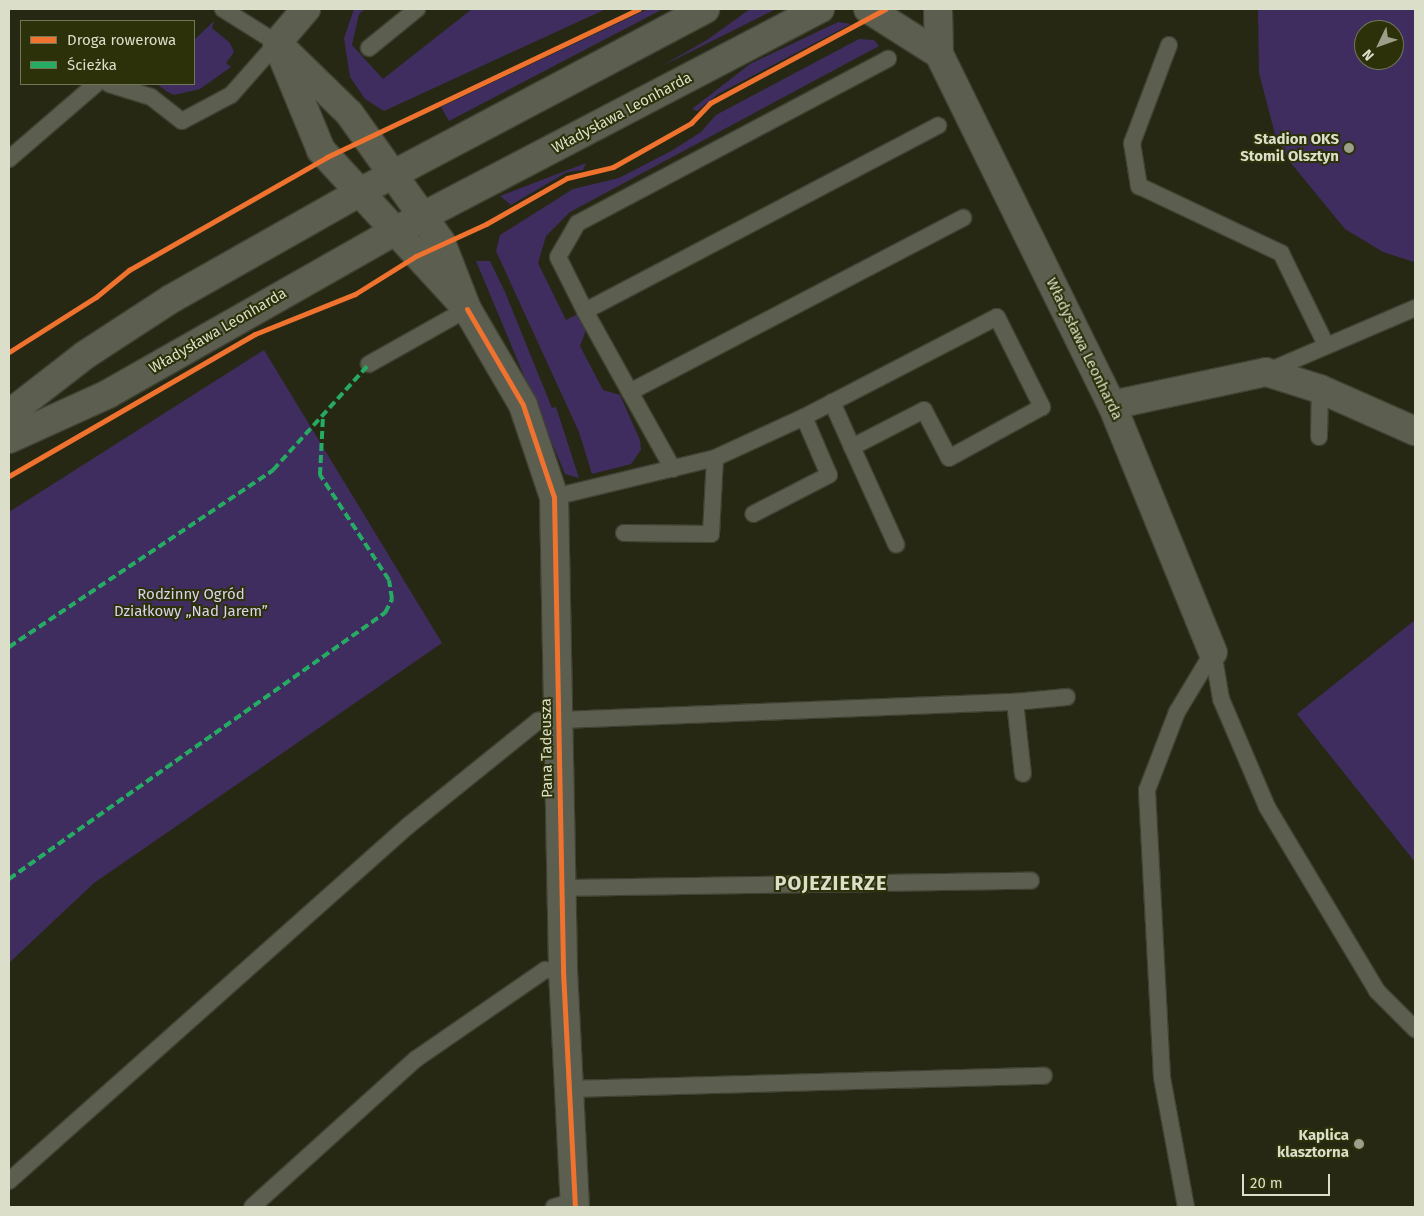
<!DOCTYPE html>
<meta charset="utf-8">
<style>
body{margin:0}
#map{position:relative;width:1424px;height:1216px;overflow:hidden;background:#262813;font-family:"Fira Sans",sans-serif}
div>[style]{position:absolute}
.green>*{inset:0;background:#3f2d60}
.roads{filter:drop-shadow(1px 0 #404233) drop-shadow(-1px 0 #404233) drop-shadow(0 1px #404233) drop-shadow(0 -1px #404233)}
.service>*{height:16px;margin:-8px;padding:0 8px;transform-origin:8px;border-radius:8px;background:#5c5e50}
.minor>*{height:28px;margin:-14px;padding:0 14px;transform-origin:14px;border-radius:14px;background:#5c5e50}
.secondary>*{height:28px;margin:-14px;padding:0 14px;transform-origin:14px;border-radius:14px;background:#5c5e50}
.quiet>*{height:4px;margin-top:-2px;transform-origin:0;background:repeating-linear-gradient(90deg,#26ab63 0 8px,transparent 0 12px)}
.cycleway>*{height:5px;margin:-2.5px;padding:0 2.5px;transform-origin:2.5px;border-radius:2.5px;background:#ef722f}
.dots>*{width:14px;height:14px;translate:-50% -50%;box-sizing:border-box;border:2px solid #2c310a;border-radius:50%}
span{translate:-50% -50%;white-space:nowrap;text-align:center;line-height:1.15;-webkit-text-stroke:4px #2c310a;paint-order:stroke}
.street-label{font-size:15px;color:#dbdfca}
.poi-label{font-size:15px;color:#dbdfca;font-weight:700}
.right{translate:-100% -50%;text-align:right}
.park-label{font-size:15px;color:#d9d3ed}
.district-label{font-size:20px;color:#dbdfca;font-weight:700;letter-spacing:1px}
.frame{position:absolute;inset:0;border:10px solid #dbdfca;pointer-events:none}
.legend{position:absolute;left:20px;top:20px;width:175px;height:65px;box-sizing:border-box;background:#2c310a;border:1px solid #727757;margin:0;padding:6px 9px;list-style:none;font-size:15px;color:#dbdfca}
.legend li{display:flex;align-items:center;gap:10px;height:25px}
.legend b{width:25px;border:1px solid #727757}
.north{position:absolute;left:1354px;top:20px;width:50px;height:50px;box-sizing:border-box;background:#2c310a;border:1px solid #727757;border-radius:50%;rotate:228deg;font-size:14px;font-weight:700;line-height:20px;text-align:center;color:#dbdfca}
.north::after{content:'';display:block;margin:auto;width:18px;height:22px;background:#9c9f8a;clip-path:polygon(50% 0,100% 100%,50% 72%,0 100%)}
.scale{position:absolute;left:1242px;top:1174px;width:88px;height:22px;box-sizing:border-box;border:2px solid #dbdfca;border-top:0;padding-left:6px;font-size:15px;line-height:18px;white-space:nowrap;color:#dbdfca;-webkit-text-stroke:4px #2c310a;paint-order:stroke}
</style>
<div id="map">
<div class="green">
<div style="clip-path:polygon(354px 9px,365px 9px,359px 14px,352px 45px,383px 79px,472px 9px,606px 9px,384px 111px,365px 99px,350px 77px,344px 38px)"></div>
<div style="clip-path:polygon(648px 9px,663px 9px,449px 121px,441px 107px)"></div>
<div style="clip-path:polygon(750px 9px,776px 9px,660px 67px,707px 40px)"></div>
<div style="clip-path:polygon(evenodd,1258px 9px,1415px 9px,1414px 262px,1383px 252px,1345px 229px,1290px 162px,1275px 134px,1259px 73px,1258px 9px,1364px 30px,1394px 30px,1394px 60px,1364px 60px,1364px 30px)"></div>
<div style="clip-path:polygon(214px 21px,212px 28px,230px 43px,234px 52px,226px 63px,231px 67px,200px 89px,174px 95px,166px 91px,157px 84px,194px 84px,194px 40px)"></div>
<div style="clip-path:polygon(838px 22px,851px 24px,718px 94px,697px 111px,692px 109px,750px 64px)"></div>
<div style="clip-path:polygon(859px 39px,874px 40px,879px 46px,570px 212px,546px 236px,538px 263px,566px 320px,578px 314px,586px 330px,580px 346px,603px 390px,620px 395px,640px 440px,641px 450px,631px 464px,592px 474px,579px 432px,496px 251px,500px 235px,573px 189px,619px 178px,673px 150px,701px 132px,716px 115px)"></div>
<div style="clip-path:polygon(586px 163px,583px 170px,567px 172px,511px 205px,500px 196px)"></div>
<div style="clip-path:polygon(476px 261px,490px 261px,505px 292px,552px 408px,556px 407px,579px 478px,565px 474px)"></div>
<div style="clip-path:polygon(264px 350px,442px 643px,94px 883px,9px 963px,9px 512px)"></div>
<div style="clip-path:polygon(1415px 620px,1415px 862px,1297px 714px)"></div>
</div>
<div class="roads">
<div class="service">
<div style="left:1169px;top:45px;width:105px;rotate:110.7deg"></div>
<div style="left:1132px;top:143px;width:44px;rotate:80.8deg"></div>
<div style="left:1139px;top:186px;width:157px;rotate:25.3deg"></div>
<div style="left:1281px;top:253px;width:102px;rotate:63.9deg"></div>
<div style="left:369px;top:48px;width:62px;rotate:-39.1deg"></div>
<div style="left:109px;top:84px;width:44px;rotate:17.2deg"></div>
<div style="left:151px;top:97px;width:39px;rotate:38deg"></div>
<div style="left:182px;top:121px;width:55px;rotate:-28deg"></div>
<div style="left:231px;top:95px;width:69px;rotate:-48.5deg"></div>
<div style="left:277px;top:43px;width:64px;rotate:-147.8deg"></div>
<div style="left:9px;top:159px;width:115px;rotate:-40.8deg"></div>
<div style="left:585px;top:311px;width:60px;rotate:-116.6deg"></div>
<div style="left:558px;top:257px;width:39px;rotate:-60deg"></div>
<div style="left:578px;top:223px;width:351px;rotate:-27.9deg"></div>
<div style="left:369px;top:364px;width:112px;rotate:-29.3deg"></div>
<div style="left:1266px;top:372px;width:162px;rotate:-23.2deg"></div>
<div style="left:630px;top:392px;width:93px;rotate:-119.1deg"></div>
<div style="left:585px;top:311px;width:399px;rotate:-27.7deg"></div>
<div style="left:832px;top:402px;width:49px;rotate:66deg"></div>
<div style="left:804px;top:417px;width:217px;rotate:-27.4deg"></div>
<div style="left:997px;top:317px;width:101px;rotate:63.4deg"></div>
<div style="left:1042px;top:407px;width:106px;rotate:151.3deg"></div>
<div style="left:949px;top:458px;width:54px;rotate:-117.5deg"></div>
<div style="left:924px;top:410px;width:81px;rotate:152.8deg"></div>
<div style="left:852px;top:447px;width:107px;rotate:65.6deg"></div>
<div style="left:1319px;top:437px;width:48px;rotate:-88.8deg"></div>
<div style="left:673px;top:469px;width:88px;rotate:-119.2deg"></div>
<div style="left:630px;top:392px;width:376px;rotate:-27.6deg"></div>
<div style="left:554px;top:497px;width:166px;rotate:-13.6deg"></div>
<div style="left:624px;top:533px;width:87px;rotate:0.7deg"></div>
<div style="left:711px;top:534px;width:76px;rotate:-87deg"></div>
<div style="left:715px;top:458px;width:98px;rotate:-24.7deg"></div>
<div style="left:804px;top:417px;width:63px;rotate:66.7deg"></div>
<div style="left:829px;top:475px;width:85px;rotate:152.8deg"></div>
<div style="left:1213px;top:652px;width:48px;rotate:80.3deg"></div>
<div style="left:1221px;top:699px;width:117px;rotate:66.9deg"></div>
<div style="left:1267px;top:807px;width:214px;rotate:59.1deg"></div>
<div style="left:1377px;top:991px;width:54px;rotate:45deg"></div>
<div style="left:1015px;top:702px;width:52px;rotate:-5.5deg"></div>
<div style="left:562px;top:888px;width:469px;rotate:-0.9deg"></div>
<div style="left:569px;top:1089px;width:475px;rotate:-1.6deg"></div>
<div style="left:9px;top:1181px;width:535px;rotate:-41.67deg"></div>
<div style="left:409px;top:825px;width:166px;rotate:-38.9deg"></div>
<div style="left:538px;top:721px;width:477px;rotate:-2.3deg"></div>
<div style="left:1015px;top:702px;width:72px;rotate:83.7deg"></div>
<div style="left:252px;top:1207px;width:221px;rotate:-42.1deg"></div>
<div style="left:416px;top:1059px;width:157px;rotate:-34.6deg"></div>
<div style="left:545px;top:970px;width:18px;rotate:3deg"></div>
<div style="left:554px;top:1207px;width:22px;rotate:-16deg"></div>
<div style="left:1186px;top:1207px;width:132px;rotate:-100.5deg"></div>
<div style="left:1162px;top:1077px;width:287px;rotate:-93deg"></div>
<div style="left:1147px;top:790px;width:84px;rotate:-69deg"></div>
<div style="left:1177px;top:712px;width:70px;rotate:-59deg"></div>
</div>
<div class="minor">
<div style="left:868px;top:9px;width:84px;rotate:32.4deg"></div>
<div style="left:938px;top:9px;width:45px;rotate:88.7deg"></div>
<div style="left:939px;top:54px;width:391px;rotate:63.8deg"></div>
<div style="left:1112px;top:405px;width:267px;rotate:67.8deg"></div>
<div style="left:277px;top:43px;width:100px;rotate:44.2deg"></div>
<div style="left:349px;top:113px;width:158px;rotate:54.5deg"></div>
<div style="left:441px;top:242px;width:72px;rotate:68.8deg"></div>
<div style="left:467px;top:309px;width:111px;rotate:59.7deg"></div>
<div style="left:523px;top:405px;width:97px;rotate:71.4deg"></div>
<div style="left:554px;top:497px;width:474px;rotate:88.9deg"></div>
<div style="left:563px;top:971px;width:236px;rotate:87.1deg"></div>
<div style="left:277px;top:43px;width:45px;rotate:-49.5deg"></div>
<div style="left:281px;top:53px;width:105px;rotate:67.6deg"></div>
<div style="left:321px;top:150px;width:207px;rotate:47.4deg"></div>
<div style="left:1112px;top:405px;width:157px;rotate:-12.1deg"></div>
<div style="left:1266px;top:372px;width:57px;rotate:17.5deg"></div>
<div style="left:1320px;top:389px;width:104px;rotate:23.9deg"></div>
</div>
<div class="secondary">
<div style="left:9px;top:414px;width:96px;rotate:-37.8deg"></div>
<div style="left:85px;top:355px;width:103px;rotate:-33.1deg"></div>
<div style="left:171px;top:299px;width:215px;rotate:-29.5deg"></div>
<div style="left:358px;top:193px;width:393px;rotate:-27.9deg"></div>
<div style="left:9px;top:439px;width:109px;rotate:-24.4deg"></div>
<div style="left:108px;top:394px;width:328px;rotate:-29.6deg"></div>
<div style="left:393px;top:232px;width:482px;rotate:-27.6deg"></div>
</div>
</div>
<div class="quiet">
<div style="left:9px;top:647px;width:318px;rotate:-33.8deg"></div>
<div style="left:273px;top:470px;width:143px;rotate:-47.8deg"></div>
<div style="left:9px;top:879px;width:461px;rotate:-35.3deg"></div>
<div style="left:385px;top:613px;width:16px;rotate:-63deg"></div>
<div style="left:392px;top:599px;width:19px;rotate:-99deg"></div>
<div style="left:389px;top:580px;width:126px;rotate:-123.3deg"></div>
<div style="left:320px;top:475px;width:60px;rotate:-87.1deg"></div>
</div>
<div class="cycleway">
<div style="left:467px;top:309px;width:111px;rotate:59.7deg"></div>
<div style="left:523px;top:405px;width:97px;rotate:71.4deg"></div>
<div style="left:554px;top:497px;width:474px;rotate:88.9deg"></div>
<div style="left:563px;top:971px;width:236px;rotate:87.1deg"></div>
<div style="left:9px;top:352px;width:103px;rotate:-32.3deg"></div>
<div style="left:96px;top:297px;width:43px;rotate:-39.3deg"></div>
<div style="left:129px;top:270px;width:228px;rotate:-29.7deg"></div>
<div style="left:327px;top:157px;width:345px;rotate:-25.4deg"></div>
<div style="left:9px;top:476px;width:284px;rotate:-30deg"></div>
<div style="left:255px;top:334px;width:108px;rotate:-21.8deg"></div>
<div style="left:355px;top:294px;width:72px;rotate:-31.9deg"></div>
<div style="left:416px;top:256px;width:77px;rotate:-24.6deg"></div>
<div style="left:486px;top:224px;width:93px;rotate:-29.6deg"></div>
<div style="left:567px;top:178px;width:47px;rotate:-13.4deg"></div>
<div style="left:613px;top:167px;width:90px;rotate:-29.4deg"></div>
<div style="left:691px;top:123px;width:28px;rotate:-46deg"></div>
<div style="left:710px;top:103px;width:199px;rotate:-28.2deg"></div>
</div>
<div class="dots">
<div style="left:1349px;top:148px;background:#9c9f8a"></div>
<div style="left:1359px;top:1144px;background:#9c9f8a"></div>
</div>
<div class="street-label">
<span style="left:622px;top:113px;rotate:-28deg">Władysława Leonharda</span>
<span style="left:218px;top:331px;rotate:-30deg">Władysława Leonharda</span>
<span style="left:1084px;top:349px;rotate:64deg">Władysława Leonharda</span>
<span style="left:547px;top:748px;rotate:-91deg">Pana Tadeusza</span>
</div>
<div class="poi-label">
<span class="right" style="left:1339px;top:148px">Stadion OKS<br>Stomil Olsztyn</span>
<span class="right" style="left:1349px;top:1144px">Kaplica<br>klasztorna</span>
</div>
<div class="park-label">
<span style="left:191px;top:603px">Rodzinny Ogród<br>Działkowy „Nad Jarem”</span>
</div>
<div class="district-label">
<span style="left:831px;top:883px">POJEZIERZE</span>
</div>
<div class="frame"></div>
<ul class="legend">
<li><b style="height:6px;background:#ef722f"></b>Droga rowerowa</li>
<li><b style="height:6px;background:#26ab63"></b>Ścieżka</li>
</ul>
<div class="north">N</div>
<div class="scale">20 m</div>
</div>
